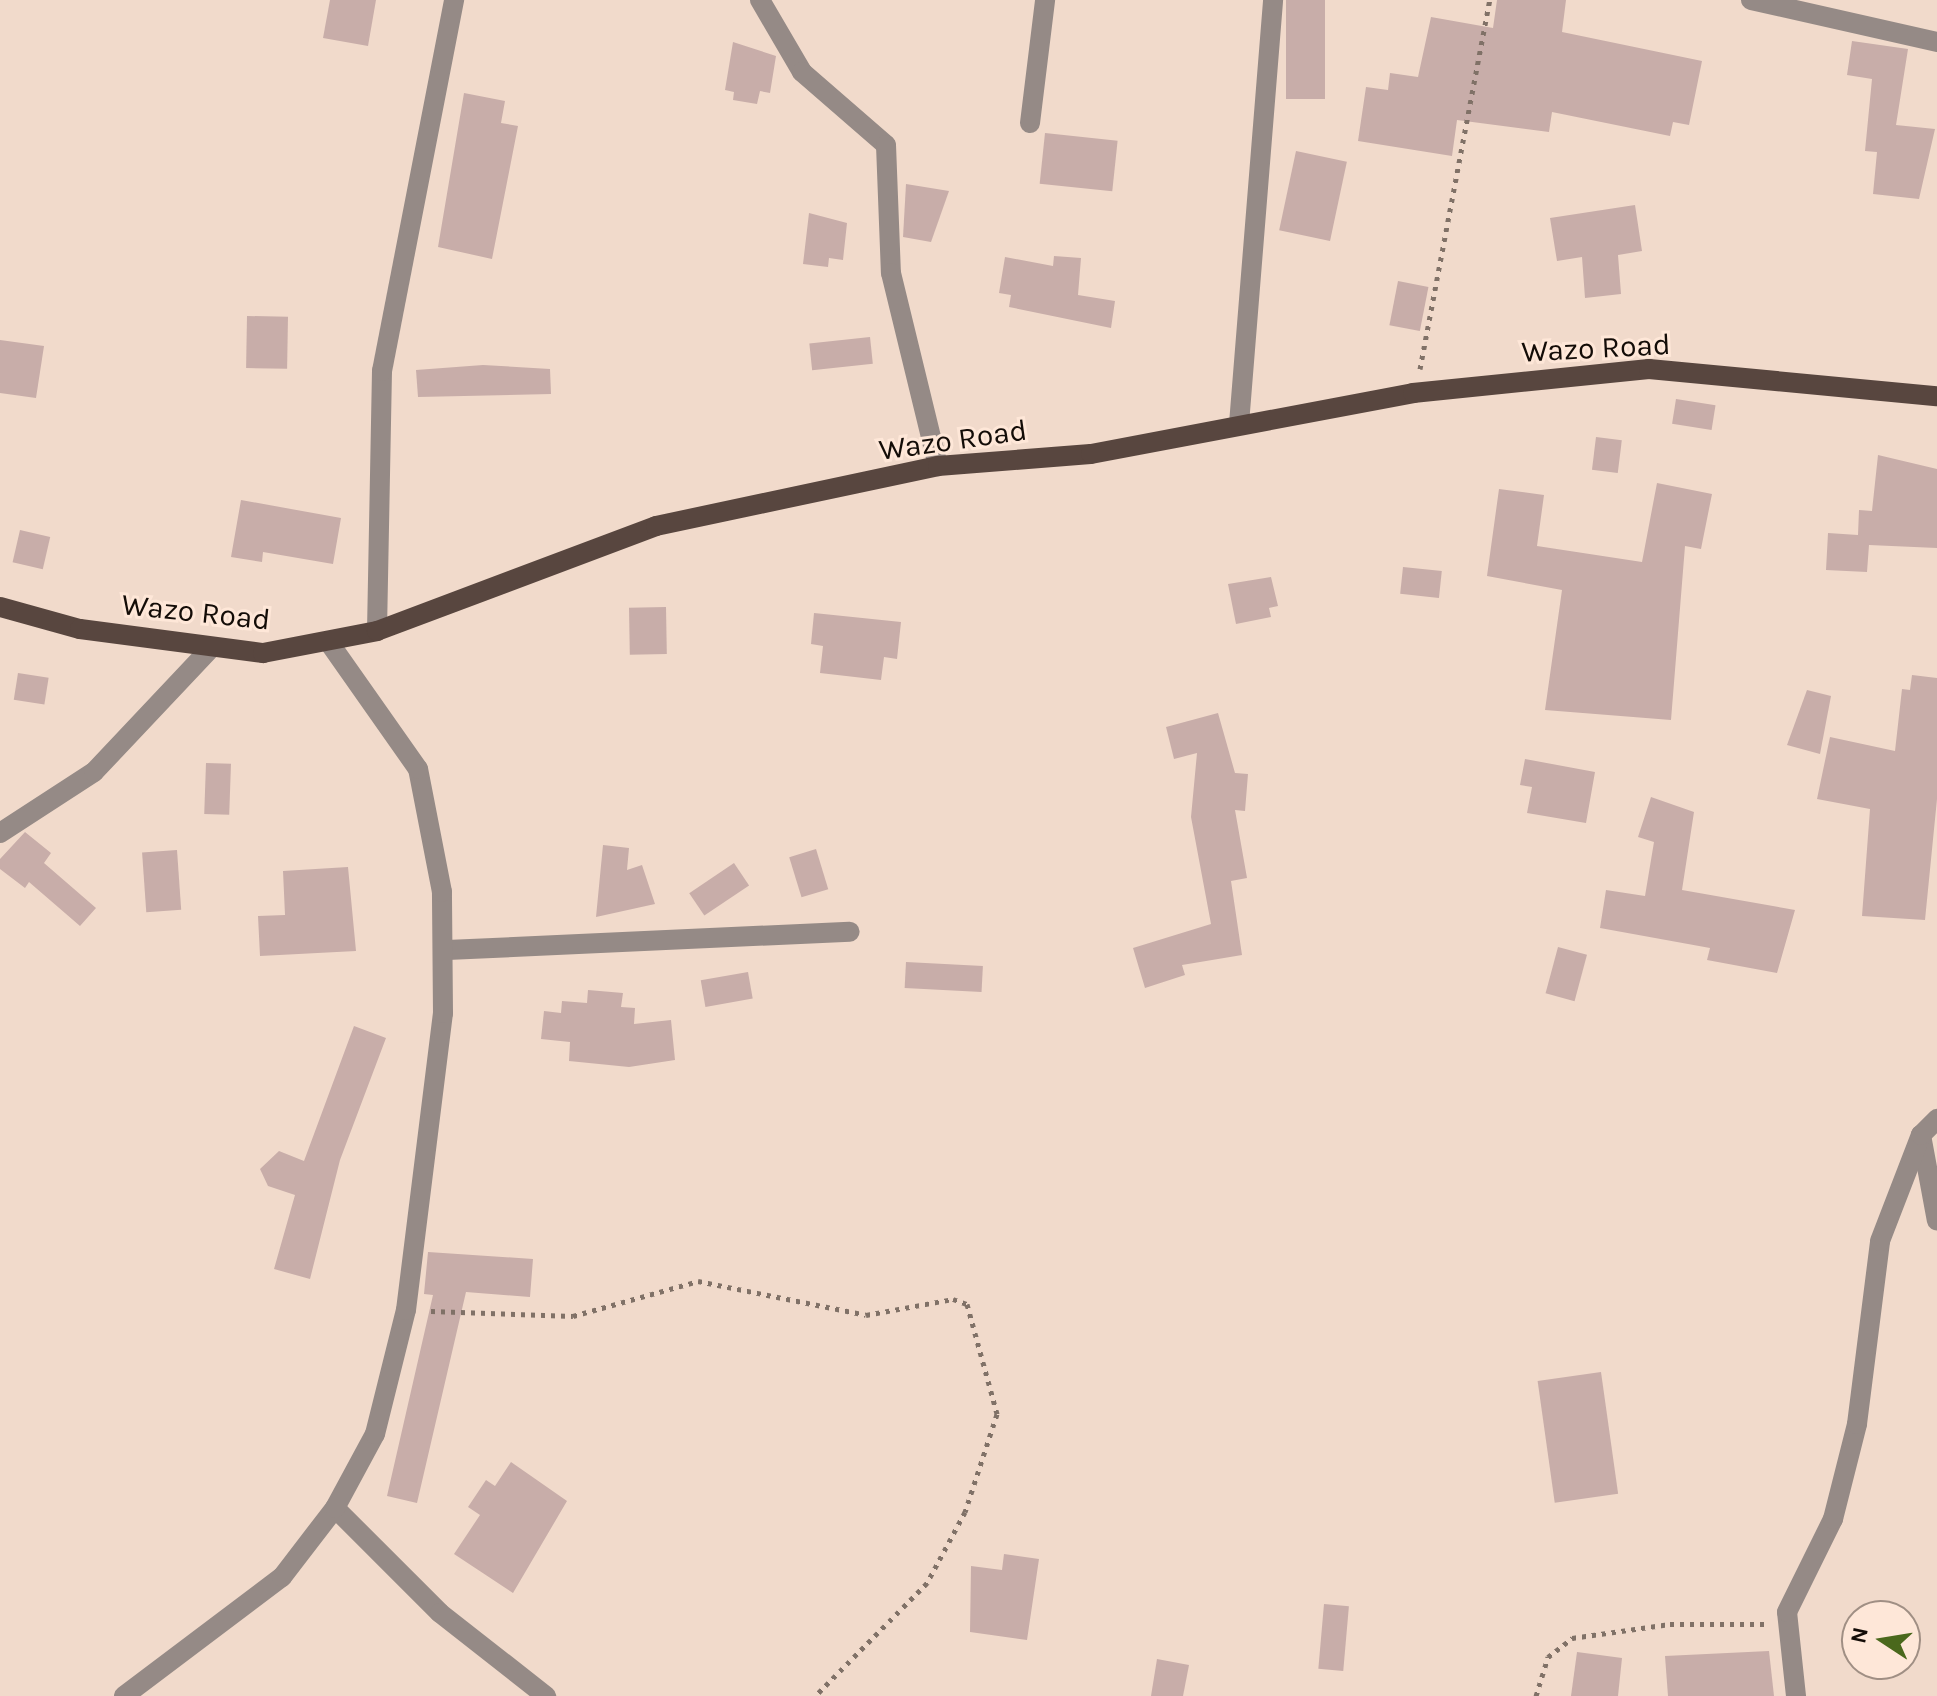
<!DOCTYPE html>
<style>
body{margin:0}
#map{position:relative;width:1937px;height:1696px;overflow:hidden;background:#f1dacb;font-family:Karla,sans-serif}
div>[style]{position:absolute}
.building>*{inset:0;background:#c8ada9;transform-origin:0 0}
.path>*{height:5px;margin-top:-2.5px;transform-origin:0;background:repeating-linear-gradient(90deg,#807167 0 4px,transparent 0 10px)}
.minor>*{height:20px;margin:-10px;padding:0 10px;transform-origin:10px;border-radius:10px;background:#958a86}
.major>*{height:20px;margin:-10px;padding:0 10px;transform-origin:10px;border-radius:10px;background:#58463f}
span{translate:-50% -50%;white-space:nowrap;text-align:center;line-height:1.15;-webkit-text-stroke:6px #fee7d8;paint-order:stroke}
.street-label{font-size:30px;color:#130c07}
.north{position:absolute;left:1841px;top:1600px;width:80px;height:80px;box-sizing:border-box;background:#fee7d8;border:2px solid #a08f84;border-radius:50%;rotate:282deg;font-size:22px;font-weight:700;line-height:32px;text-align:center;color:#130c07}
.north::after{content:'';display:block;margin:auto;width:28px;height:36px;background:#4a681c;clip-path:polygon(50% 0,100% 100%,50% 72%,0 100%)}
</style>
<div id="map">
<div class="building">
<div style="clip-path:polygon(330px 0,376px 0,368px 46px,323px 38px)"></div>
<div style="left:1286px;top:0;width:39px;height:99px"></div>
<div style="clip-path:polygon(1497px 0,1566px 0,1562px 32px,1702px 61px,1689px 125px,1673px 122px,1670px 136px,1552px 112px,1549px 132px,1457px 120px,1452px 156px,1358px 141px,1366px 87px,1388px 90px,1390px 73px,1418px 77px,1431px 17px,1493px 28px)"></div>
<div style="clip-path:polygon(1852px 41px,1908px 49px,1896px 125px,1935px 129px,1919px 199px,1873px 194px,1877px 152px,1865px 151px,1872px 79px,1847px 75px)"></div>
<div style="clip-path:polygon(733px 42px,776px 56px,770px 93px,760px 91px,757px 104px,733px 100px,734px 92px,725px 90px)"></div>
<div style="clip-path:polygon(464px 93px,505px 101px,501px 123px,518px 126px,492px 259px,438px 247px)"></div>
<div style="left:1045px;top:133px;width:73px;height:51px;rotate:6deg"></div>
<div style="left:1296px;top:151px;width:52px;height:81px;rotate:12deg"></div>
<div style="clip-path:polygon(906px 184px,949px 191px,931px 242px,903px 237px)"></div>
<div style="clip-path:polygon(1635px 205px,1642px 251px,1618px 255px,1621px 294px,1585px 298px,1582px 257px,1557px 261px,1550px 218px)"></div>
<div style="clip-path:polygon(809px 213px,847px 223px,843px 260px,829px 258px,828px 267px,803px 264px)"></div>
<div style="clip-path:polygon(1054px 256px,1081px 258px,1078px 295px,1115px 301px,1111px 328px,1009px 307px,1011px 295px,999px 293px,1005px 257px,1053px 266px)"></div>
<div style="left:1398px;top:281px;width:31px;height:45px;rotate:11deg"></div>
<div style="left:247px;top:316px;width:41px;height:52px;rotate:1deg"></div>
<div style="left:870px;top:337px;width:27px;height:61px;rotate:84deg"></div>
<div style="clip-path:polygon(0 340px,44px 346px,36px 398px,0 393px)"></div>
<div style="clip-path:polygon(483px 365px,550px 369px,551px 394px,418px 397px,416px 370px)"></div>
<div style="left:1676px;top:399px;width:40px;height:25px;rotate:9deg"></div>
<div style="left:1596px;top:437px;width:26px;height:33px;rotate:7deg"></div>
<div style="clip-path:polygon(1878px 455px,1937px 469px,1937px 548px,1869px 545px,1867px 572px,1826px 570px,1828px 533px,1858px 535px,1859px 510px,1872px 511px)"></div>
<div style="clip-path:polygon(1657px 483px,1712px 494px,1701px 549px,1685px 546px,1671px 720px,1545px 710px,1562px 590px,1487px 576px,1499px 489px,1544px 495px,1537px 546px,1642px 562px)"></div>
<div style="clip-path:polygon(241px 500px,341px 518px,333px 564px,263px 552px,262px 562px,231px 557px)"></div>
<div style="left:20px;top:530px;width:31px;height:33px;rotate:13deg"></div>
<div style="left:1403px;top:567px;width:39px;height:27px;rotate:6deg"></div>
<div style="clip-path:polygon(1271px 577px,1278px 606px,1269px 608px,1271px 617px,1236px 624px,1228px 584px)"></div>
<div style="left:666px;top:607px;width:47px;height:37px;rotate:89deg"></div>
<div style="clip-path:polygon(814px 613px,901px 622px,897px 659px,884px 657px,881px 680px,820px 673px,823px 646px,811px 644px)"></div>
<div style="left:18px;top:673px;width:31px;height:27px;rotate:9deg"></div>
<div style="clip-path:polygon(1912px 675px,1937px 678px,1937px 799px,1925px 920px,1862px 916px,1870px 809px,1817px 799px,1830px 737px,1895px 751px,1902px 689px,1910px 690px)"></div>
<div style="clip-path:polygon(1807px 690px,1831px 696px,1820px 754px,1787px 745px)"></div>
<div style="clip-path:polygon(1218px 713px,1235px 773px,1248px 774px,1245px 811px,1235px 810px,1247px 878px,1231px 881px,1242px 955px,1182px 965px,1185px 975px,1145px 988px,1133px 948px,1211px 924px,1191px 817px,1197px 753px,1174px 759px,1166px 727px)"></div>
<div style="clip-path:polygon(1525px 759px,1595px 772px,1586px 823px,1527px 813px,1532px 787px,1520px 785px)"></div>
<div style="left:206px;top:763px;width:25px;height:51px;rotate:2deg"></div>
<div style="clip-path:polygon(1651px 797px,1694px 812px,1682px 890px,1795px 910px,1777px 973px,1707px 960px,1710px 948px,1600px 928px,1606px 890px,1645px 896px,1654px 842px,1638px 837px)"></div>
<div style="clip-path:polygon(25px 832px,51px 853px,44px 863px,96px 908px,80px 926px,29px 882px,25px 888px,0 869px,0 859px)"></div>
<div style="clip-path:polygon(603px 845px,629px 848px,627px 870px,642px 865px,655px 904px,596px 917px)"></div>
<div style="left:816px;top:849px;width:42px;height:28px;rotate:73deg"></div>
<div style="left:177px;top:850px;width:60px;height:35px;rotate:86deg"></div>
<div style="left:734px;top:863px;width:27px;height:54px;rotate:56deg"></div>
<div style="clip-path:polygon(348px 867px,356px 951px,260px 956px,258px 916px,285px 915px,283px 871px)"></div>
<div style="left:1558px;top:947px;width:30px;height:48px;rotate:15deg"></div>
<div style="left:906px;top:962px;width:77px;height:26px;rotate:3deg"></div>
<div style="left:748px;top:972px;width:27px;height:48px;rotate:80deg"></div>
<div style="clip-path:polygon(588px 990px,623px 993px,621px 1007px,635px 1008px,634px 1024px,671px 1020px,675px 1060px,629px 1067px,569px 1061px,570px 1042px,541px 1039px,544px 1011px,561px 1013px,562px 1001px,587px 1003px)"></div>
<div style="clip-path:polygon(354px 1026px,386px 1038px,340px 1160px,310px 1279px,274px 1269px,295px 1195px,268px 1186px,260px 1169px,279px 1151px,304px 1161px)"></div>
<div style="clip-path:polygon(428px 1252px,533px 1259px,530px 1297px,466px 1292px,417px 1503px,387px 1496px,433px 1295px,424px 1294px)"></div>
<div style="left:1601px;top:1372px;width:123px;height:64px;rotate:82deg"></div>
<div style="clip-path:polygon(511px 1462px,567px 1501px,513px 1593px,454px 1554px,480px 1515px,468px 1507px,486px 1480px,495px 1486px)"></div>
<div style="clip-path:polygon(1004px 1554px,1039px 1559px,1027px 1640px,970px 1632px,971px 1566px,1002px 1570px)"></div>
<div style="left:1324px;top:1604px;width:25px;height:65px;rotate:5deg"></div>
<div style="clip-path:polygon(1769px 1651px,1774px 1696px,1668px 1696px,1665px 1656px)"></div>
<div style="clip-path:polygon(1577px 1652px,1622px 1658px,1618px 1696px,1571px 1696px)"></div>
<div style="clip-path:polygon(1157px 1659px,1189px 1665px,1183px 1696px,1151px 1696px)"></div>
</div>
<div class="path">
<div style="left:1420px;top:369px;width:376px;rotate:-79.3deg"></div>
<div style="left:431px;top:1311px;width:142px;rotate:2deg"></div>
<div style="left:573px;top:1316px;width:130px;rotate:-15.6deg"></div>
<div style="left:698px;top:1281px;width:171px;rotate:11.4deg"></div>
<div style="left:866px;top:1315px;width:88px;rotate:-10.4deg"></div>
<div style="left:953px;top:1299px;width:15px;rotate:20deg"></div>
<div style="left:967px;top:1304px;width:114px;rotate:74.7deg"></div>
<div style="left:997px;top:1414px;width:103px;rotate:108.1deg"></div>
<div style="left:965px;top:1512px;width:81px;rotate:118.2deg"></div>
<div style="left:927px;top:1583px;width:159px;rotate:134.7deg"></div>
<div style="left:1536px;top:1696px;width:41px;rotate:-72.9deg"></div>
<div style="left:1548px;top:1657px;width:31px;rotate:-38deg"></div>
<div style="left:1572px;top:1638px;width:99px;rotate:-8.1deg"></div>
<div style="left:1670px;top:1624px;width:95px"></div>
</div>
<div class="minor">
<div style="left:760px;top:0;width:83px;rotate:59.7deg"></div>
<div style="left:802px;top:72px;width:111px;rotate:41deg"></div>
<div style="left:886px;top:145px;width:128px;rotate:87.8deg"></div>
<div style="left:891px;top:273px;width:199px;rotate:76.3deg"></div>
<div style="left:1751px;top:0;width:191px;rotate:12.7deg"></div>
<div style="left:1030px;top:123px;width:124px;rotate:-83deg"></div>
<div style="left:1239px;top:424px;width:425px;rotate:-85.4deg"></div>
<div style="left:377px;top:631px;width:260px;rotate:-88.9deg"></div>
<div style="left:382px;top:371px;width:378px;rotate:-79deg"></div>
<div style="left:0;top:833px;width:112px;rotate:-33deg"></div>
<div style="left:94px;top:772px;width:170px;rotate:-46.7deg"></div>
<div style="left:447px;top:950px;width:403px;rotate:-2.6deg"></div>
<div style="left:1921px;top:1135px;width:87px;rotate:79.5deg"></div>
<div style="left:335px;top:1508px;width:148px;rotate:45deg"></div>
<div style="left:440px;top:1613px;width:135px;rotate:38.1deg"></div>
<div style="left:124px;top:1696px;width:198px;rotate:-37deg"></div>
<div style="left:282px;top:1577px;width:87px;rotate:-52.5deg"></div>
<div style="left:335px;top:1508px;width:84px;rotate:-61.6deg"></div>
<div style="left:375px;top:1434px;width:128px;rotate:-76deg"></div>
<div style="left:406px;top:1310px;width:299px;rotate:-82.9deg"></div>
<div style="left:443px;top:1013px;width:121px;rotate:-90.5deg"></div>
<div style="left:442px;top:892px;width:125px;rotate:-101deg"></div>
<div style="left:418px;top:769px;width:151px;rotate:-125.1deg"></div>
<div style="left:1796px;top:1696px;width:84px;rotate:-96.1deg"></div>
<div style="left:1787px;top:1612px;width:104px;rotate:-63.7deg"></div>
<div style="left:1833px;top:1519px;width:98px;rotate:-75.8deg"></div>
<div style="left:1857px;top:1424px;width:184px;rotate:-82.8deg"></div>
<div style="left:1880px;top:1241px;width:114px;rotate:-68.9deg"></div>
<div style="left:1921px;top:1135px;width:23px;rotate:-45deg"></div>
</div>
<div class="major">
<div style="left:0;top:607px;width:83px;rotate:15.4deg"></div>
<div style="left:80px;top:629px;width:185px;rotate:7.5deg"></div>
<div style="left:263px;top:653px;width:116px;rotate:-10.9deg"></div>
<div style="left:377px;top:631px;width:298px;rotate:-20.6deg"></div>
<div style="left:656px;top:526px;width:288px;rotate:-12deg"></div>
<div style="left:938px;top:466px;width:153px;rotate:-4.5deg"></div>
<div style="left:1091px;top:454px;width:328px;rotate:-10.7deg"></div>
<div style="left:1413px;top:393px;width:237px;rotate:-5.8deg"></div>
<div style="left:1649px;top:369px;width:289px;rotate:5.4deg"></div>
</div>
<div class="street-label">
<span style="left:1596px;top:348px;rotate:-3deg">Wazo Road</span>
<span style="left:953px;top:440px;rotate:-8deg">Wazo Road</span>
<span style="left:196px;top:612px;rotate:6deg">Wazo Road</span>
</div>
<div class="north">N</div>
</div>
